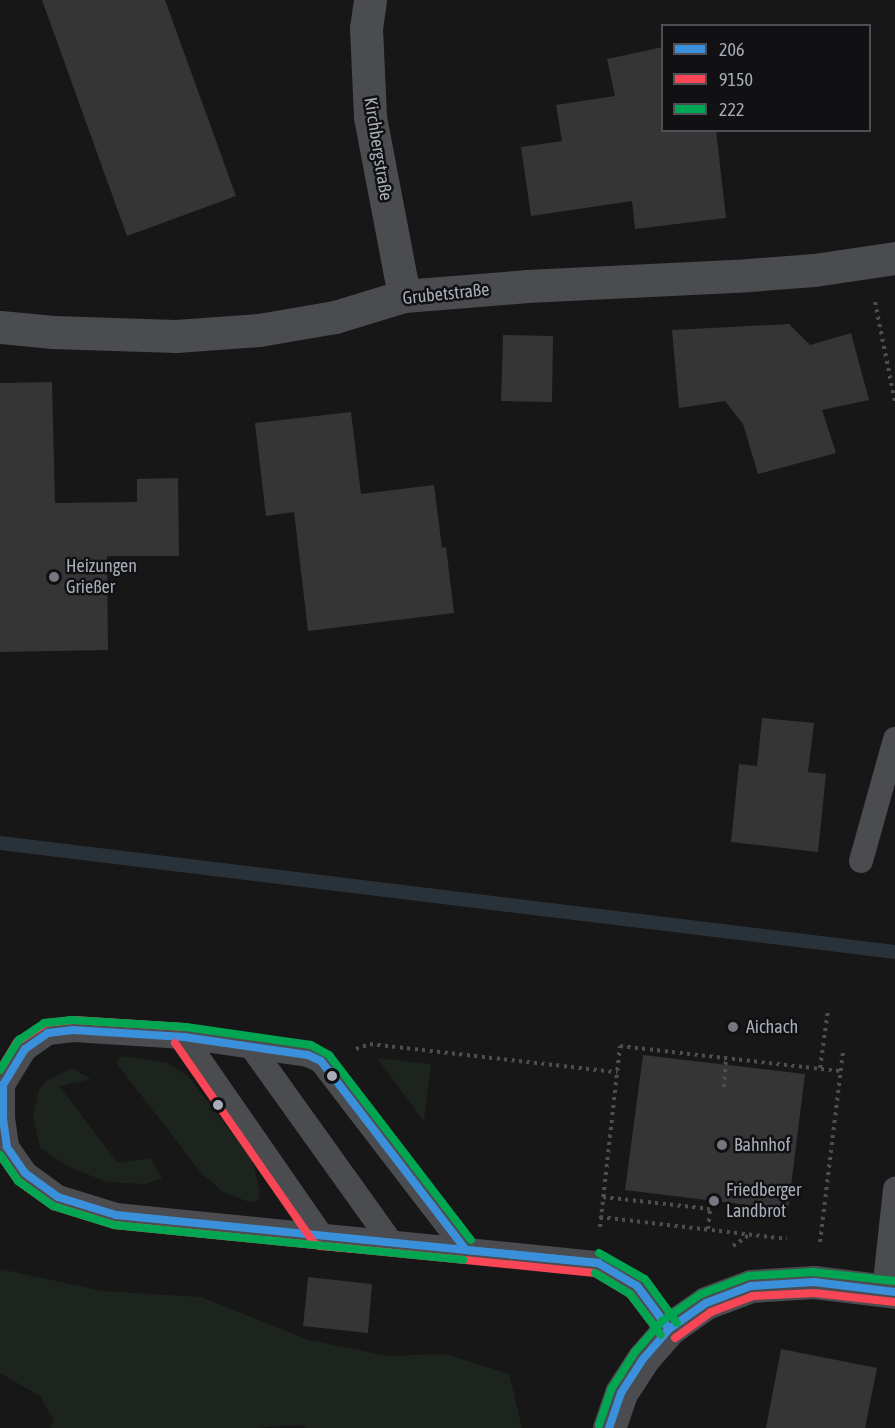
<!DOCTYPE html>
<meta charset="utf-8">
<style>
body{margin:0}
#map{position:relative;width:895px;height:1428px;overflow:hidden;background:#171717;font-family:"Asap Condensed",sans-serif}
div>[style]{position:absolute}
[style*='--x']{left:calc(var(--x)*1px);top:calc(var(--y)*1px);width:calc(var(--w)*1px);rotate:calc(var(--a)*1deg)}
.green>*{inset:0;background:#1d241e}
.stream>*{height:14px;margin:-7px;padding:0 7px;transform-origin:7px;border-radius:7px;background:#2a3239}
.building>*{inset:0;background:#353536}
.path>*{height:4px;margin-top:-2px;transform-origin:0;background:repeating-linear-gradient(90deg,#4d4e52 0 3px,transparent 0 7.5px)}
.service>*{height:24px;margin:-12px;padding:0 12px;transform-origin:12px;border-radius:12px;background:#4b4c50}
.minor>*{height:33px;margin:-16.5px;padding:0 16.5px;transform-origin:16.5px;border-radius:16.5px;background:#4b4c50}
.tertiary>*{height:33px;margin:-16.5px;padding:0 16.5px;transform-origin:16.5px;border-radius:16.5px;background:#4b4c50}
.bus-1>*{height:8px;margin:-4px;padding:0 4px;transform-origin:4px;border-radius:4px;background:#3a90db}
.bus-2>*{height:8px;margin:-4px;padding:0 4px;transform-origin:4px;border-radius:4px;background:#f94656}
.bus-3>*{height:8px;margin:-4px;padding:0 4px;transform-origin:4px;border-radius:4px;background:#00a651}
.dots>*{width:16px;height:16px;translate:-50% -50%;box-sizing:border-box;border:3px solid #111113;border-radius:50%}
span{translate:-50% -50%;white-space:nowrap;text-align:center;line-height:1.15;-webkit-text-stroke:5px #111113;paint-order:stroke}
.street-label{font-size:18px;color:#a8adb8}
.poi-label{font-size:18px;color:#a8adb8}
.left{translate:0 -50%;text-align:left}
.legend{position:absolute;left:661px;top:24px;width:210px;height:108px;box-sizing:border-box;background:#111113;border:2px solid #4d4f55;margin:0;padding:8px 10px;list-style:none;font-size:18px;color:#a8adb8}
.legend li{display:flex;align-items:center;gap:12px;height:30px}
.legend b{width:30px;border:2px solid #4d4f55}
</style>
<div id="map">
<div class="green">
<div style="clip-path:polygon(123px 1056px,168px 1063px,188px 1076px,252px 1159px,260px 1192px,258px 1201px,249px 1202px,223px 1192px,202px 1174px,117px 1064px,118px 1059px)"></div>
<div style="clip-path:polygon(377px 1058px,431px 1064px,424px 1121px)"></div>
<div style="clip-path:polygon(72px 1068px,91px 1079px,59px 1086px,118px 1163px,150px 1158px,162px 1178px,145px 1184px,107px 1182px,69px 1167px,40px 1148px,33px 1116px,39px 1090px,46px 1081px)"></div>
<div style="clip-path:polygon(0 1269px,103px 1291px,201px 1297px,309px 1340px,387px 1356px,445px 1354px,509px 1374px,522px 1428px,307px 1428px,302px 1425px,255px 1428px,50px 1428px,54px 1421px,40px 1396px,0 1373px)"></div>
</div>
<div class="stream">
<div style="--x:0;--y:843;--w:902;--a:6.94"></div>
</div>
<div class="building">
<div style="clip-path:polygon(42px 0,165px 0,236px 196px,127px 236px)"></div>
<div style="clip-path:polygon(663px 47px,663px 130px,716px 130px,726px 218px,635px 229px,632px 201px,531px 216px,521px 147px,562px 141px,556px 105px,615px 96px,607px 59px)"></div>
<div style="clip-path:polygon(789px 324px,810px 345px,851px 333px,869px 400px,822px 410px,836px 453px,758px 474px,743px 424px,725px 401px,679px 408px,672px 330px)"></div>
<div style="clip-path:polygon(503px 335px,553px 336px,552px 402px,501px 401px)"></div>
<div style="clip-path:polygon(52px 382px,55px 503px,137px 502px,137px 479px,178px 478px,179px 556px,107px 556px,108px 650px,0 652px,0 383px)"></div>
<div style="clip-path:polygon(351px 412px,361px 494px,434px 485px,442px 548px,446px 547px,454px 613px,308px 631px,294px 512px,266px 516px,255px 423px)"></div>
<div style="clip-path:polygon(762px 718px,814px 723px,808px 772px,826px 774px,818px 852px,731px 842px,739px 764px,757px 766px)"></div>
<div style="clip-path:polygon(643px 1055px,805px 1074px,788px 1210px,625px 1190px)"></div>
<div style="clip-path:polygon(308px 1277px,372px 1284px,368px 1333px,303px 1326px)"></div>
<div style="clip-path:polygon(781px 1349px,877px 1368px,865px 1428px,766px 1428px)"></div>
</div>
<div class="path">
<div style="--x:875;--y:302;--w:102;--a:78.7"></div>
<div style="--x:356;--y:1049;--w:15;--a:-20"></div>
<div style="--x:370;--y:1044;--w:249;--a:6.5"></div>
<div style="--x:820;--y:1068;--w:59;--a:-82.1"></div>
<div style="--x:724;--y:1087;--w:29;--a:-86"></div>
<div style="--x:603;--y:1197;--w:108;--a:6.4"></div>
<div style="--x:600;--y:1217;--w:188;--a:6.7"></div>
<div style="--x:600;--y:1227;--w:182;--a:-83.7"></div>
<div style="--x:620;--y:1046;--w:222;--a:6.5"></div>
<div style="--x:708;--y:1229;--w:28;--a:-84"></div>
<div style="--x:820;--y:1242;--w:191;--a:-83.1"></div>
<div style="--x:733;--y:1246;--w:19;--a:-35"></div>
</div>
<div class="service">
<div style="--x:861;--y:861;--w:127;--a:-74.4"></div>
<div style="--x:184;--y:1037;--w:242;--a:55.3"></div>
<div style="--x:250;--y:1045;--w:244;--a:54.4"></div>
<div style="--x:466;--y:1250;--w:238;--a:-127.5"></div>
<div style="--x:321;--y:1061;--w:14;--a:-155"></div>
<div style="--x:308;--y:1055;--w:125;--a:-171.7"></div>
<div style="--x:184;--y:1037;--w:111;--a:-176.4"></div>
<div style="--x:73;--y:1030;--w:25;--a:173"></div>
<div style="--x:48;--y:1033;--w:28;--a:145"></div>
<div style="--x:25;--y:1049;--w:42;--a:121.4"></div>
<div style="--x:3;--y:1085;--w:33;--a:90"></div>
<div style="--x:3;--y:1118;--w:29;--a:82"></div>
<div style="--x:7;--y:1147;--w:32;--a:55"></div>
<div style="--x:25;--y:1173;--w:41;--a:36"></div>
<div style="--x:58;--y:1197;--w:61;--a:17.2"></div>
<div style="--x:116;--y:1215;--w:484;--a:5.7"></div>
<div style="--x:598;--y:1263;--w:45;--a:30.5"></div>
<div style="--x:637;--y:1286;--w:54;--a:53.3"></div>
<div style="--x:884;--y:1291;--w:103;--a:-83.8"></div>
</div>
<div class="minor">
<div style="--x:370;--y:0;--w:28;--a:98"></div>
<div style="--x:366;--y:28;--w:89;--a:87.4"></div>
<div style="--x:370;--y:117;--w:182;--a:79.2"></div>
<div style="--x:0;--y:327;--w:53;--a:5.4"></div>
<div style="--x:53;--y:332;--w:123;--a:1.9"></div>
<div style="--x:176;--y:336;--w:83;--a:-4.1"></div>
<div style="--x:259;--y:330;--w:77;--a:-9.7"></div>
<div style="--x:335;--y:317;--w:72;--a:-16.9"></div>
<div style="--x:404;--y:296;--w:123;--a:-4.6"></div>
<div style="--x:527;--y:286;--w:221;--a:-2.8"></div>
<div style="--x:748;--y:275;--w:66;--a:-4.3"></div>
<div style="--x:814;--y:270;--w:82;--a:-8.4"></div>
</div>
<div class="tertiary">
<div style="--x:609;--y:1428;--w:37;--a:-71"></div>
<div style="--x:621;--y:1393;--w:40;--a:-57.1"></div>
<div style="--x:643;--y:1359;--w:40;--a:-49"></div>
<div style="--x:669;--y:1329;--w:45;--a:-35.1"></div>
<div style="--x:706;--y:1303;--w:48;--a:-20.7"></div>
<div style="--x:751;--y:1286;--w:63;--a:-3.6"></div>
<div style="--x:814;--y:1282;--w:82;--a:7"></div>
</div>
<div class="bus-1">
<div style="--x:73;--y:1030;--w:111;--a:3.6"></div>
<div style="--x:184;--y:1037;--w:125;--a:8.3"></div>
<div style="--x:308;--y:1055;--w:14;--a:25"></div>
<div style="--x:321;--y:1061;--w:238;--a:52.5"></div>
<div style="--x:466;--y:1250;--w:352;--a:-174.3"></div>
<div style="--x:116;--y:1215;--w:61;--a:-162.8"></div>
<div style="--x:58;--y:1197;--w:41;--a:-144"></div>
<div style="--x:25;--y:1173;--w:32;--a:-125"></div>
<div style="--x:7;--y:1147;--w:29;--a:-98"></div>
<div style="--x:3;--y:1118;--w:33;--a:-90"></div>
<div style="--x:3;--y:1085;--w:42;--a:-58.6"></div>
<div style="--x:25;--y:1049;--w:28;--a:-35"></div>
<div style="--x:48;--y:1033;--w:25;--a:-7"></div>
<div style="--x:466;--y:1250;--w:133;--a:5.6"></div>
<div style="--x:466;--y:1250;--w:133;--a:5.6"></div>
<div style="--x:598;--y:1263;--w:45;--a:30.5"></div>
<div style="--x:637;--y:1286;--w:16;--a:52"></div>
<div style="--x:647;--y:1299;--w:37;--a:54"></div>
<div style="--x:669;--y:1329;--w:54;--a:-126.7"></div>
<div style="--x:609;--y:1428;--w:37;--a:-71"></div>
<div style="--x:621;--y:1393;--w:40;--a:-57.1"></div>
<div style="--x:643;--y:1359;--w:40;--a:-49"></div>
<div style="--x:669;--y:1329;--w:45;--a:-35.1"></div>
<div style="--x:706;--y:1303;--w:48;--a:-20.7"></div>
<div style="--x:751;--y:1286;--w:63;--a:-3.6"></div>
<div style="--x:814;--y:1282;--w:82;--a:7"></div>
</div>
<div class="bus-2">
<div style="--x:175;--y:1043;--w:244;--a:55.2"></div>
<div style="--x:314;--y:1243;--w:7;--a:27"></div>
<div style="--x:320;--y:1246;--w:38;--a:5"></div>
<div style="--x:0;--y:1070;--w:33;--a:-59"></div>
<div style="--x:17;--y:1042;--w:35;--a:-33"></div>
<div style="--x:46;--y:1023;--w:28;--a:-6"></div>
<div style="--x:74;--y:1020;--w:111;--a:3.6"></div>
<div style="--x:0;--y:1155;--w:32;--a:55"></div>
<div style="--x:18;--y:1181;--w:43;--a:35.5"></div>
<div style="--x:53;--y:1206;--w:64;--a:17.3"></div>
<div style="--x:114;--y:1225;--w:483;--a:5.7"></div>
<div style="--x:595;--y:1273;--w:41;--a:31"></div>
<div style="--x:630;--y:1294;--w:51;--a:52.9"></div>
<div style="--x:675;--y:1338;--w:44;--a:-35.8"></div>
<div style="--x:711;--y:1312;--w:45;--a:-20.9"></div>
<div style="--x:753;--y:1296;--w:61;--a:-2.8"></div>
<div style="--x:814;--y:1293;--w:81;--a:6.4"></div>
</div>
<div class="bus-3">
<div style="--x:0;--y:1070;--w:36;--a:-58"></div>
<div style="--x:19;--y:1040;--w:30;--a:-34"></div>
<div style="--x:44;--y:1023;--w:28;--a:-6"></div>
<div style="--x:72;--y:1020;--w:114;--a:3.5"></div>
<div style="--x:186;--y:1027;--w:126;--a:8.2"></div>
<div style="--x:311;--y:1045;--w:21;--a:29"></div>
<div style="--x:329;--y:1055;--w:233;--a:52.5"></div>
<div style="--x:0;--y:1155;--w:32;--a:55"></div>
<div style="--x:18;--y:1181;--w:43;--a:35.5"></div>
<div style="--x:53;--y:1206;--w:64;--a:17.3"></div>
<div style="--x:114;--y:1225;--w:351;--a:5.7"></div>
<div style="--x:599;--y:1253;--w:51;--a:29.6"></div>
<div style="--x:595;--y:1273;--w:41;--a:31"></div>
<div style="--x:630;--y:1294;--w:51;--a:52.9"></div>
<div style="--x:645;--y:1279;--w:54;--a:54"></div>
<div style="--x:599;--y:1425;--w:39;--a:-71"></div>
<div style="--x:612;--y:1388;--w:43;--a:-57.4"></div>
<div style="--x:635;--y:1352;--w:41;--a:-48.9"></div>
<div style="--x:662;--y:1321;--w:47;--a:-34.7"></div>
<div style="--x:701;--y:1294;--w:51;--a:-20.6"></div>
<div style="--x:749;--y:1276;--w:64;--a:-3.6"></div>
<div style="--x:813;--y:1272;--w:82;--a:6.3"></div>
</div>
<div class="dots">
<div style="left:54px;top:577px;background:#757880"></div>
<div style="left:733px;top:1027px;background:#757880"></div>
<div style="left:332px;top:1076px;background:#a8adb8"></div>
<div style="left:218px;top:1105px;background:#a8adb8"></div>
<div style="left:722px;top:1145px;background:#757880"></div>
<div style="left:714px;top:1201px;background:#757880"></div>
</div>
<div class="street-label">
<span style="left:378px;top:149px;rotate:81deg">Kirchbergstraße</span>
<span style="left:446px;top:294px;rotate:-6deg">Grubetstraße</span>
</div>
<div class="poi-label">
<span class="left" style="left:66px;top:577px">Heizungen<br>Grießer</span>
<span class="left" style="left:746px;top:1027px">Aichach</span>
<span class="left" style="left:734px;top:1145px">Bahnhof</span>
<span class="left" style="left:726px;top:1201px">Friedberger<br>Landbrot</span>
</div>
<ul class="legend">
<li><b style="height:8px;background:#3a90db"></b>206</li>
<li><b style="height:8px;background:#f94656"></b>9150</li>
<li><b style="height:8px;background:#00a651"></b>222</li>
</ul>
</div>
